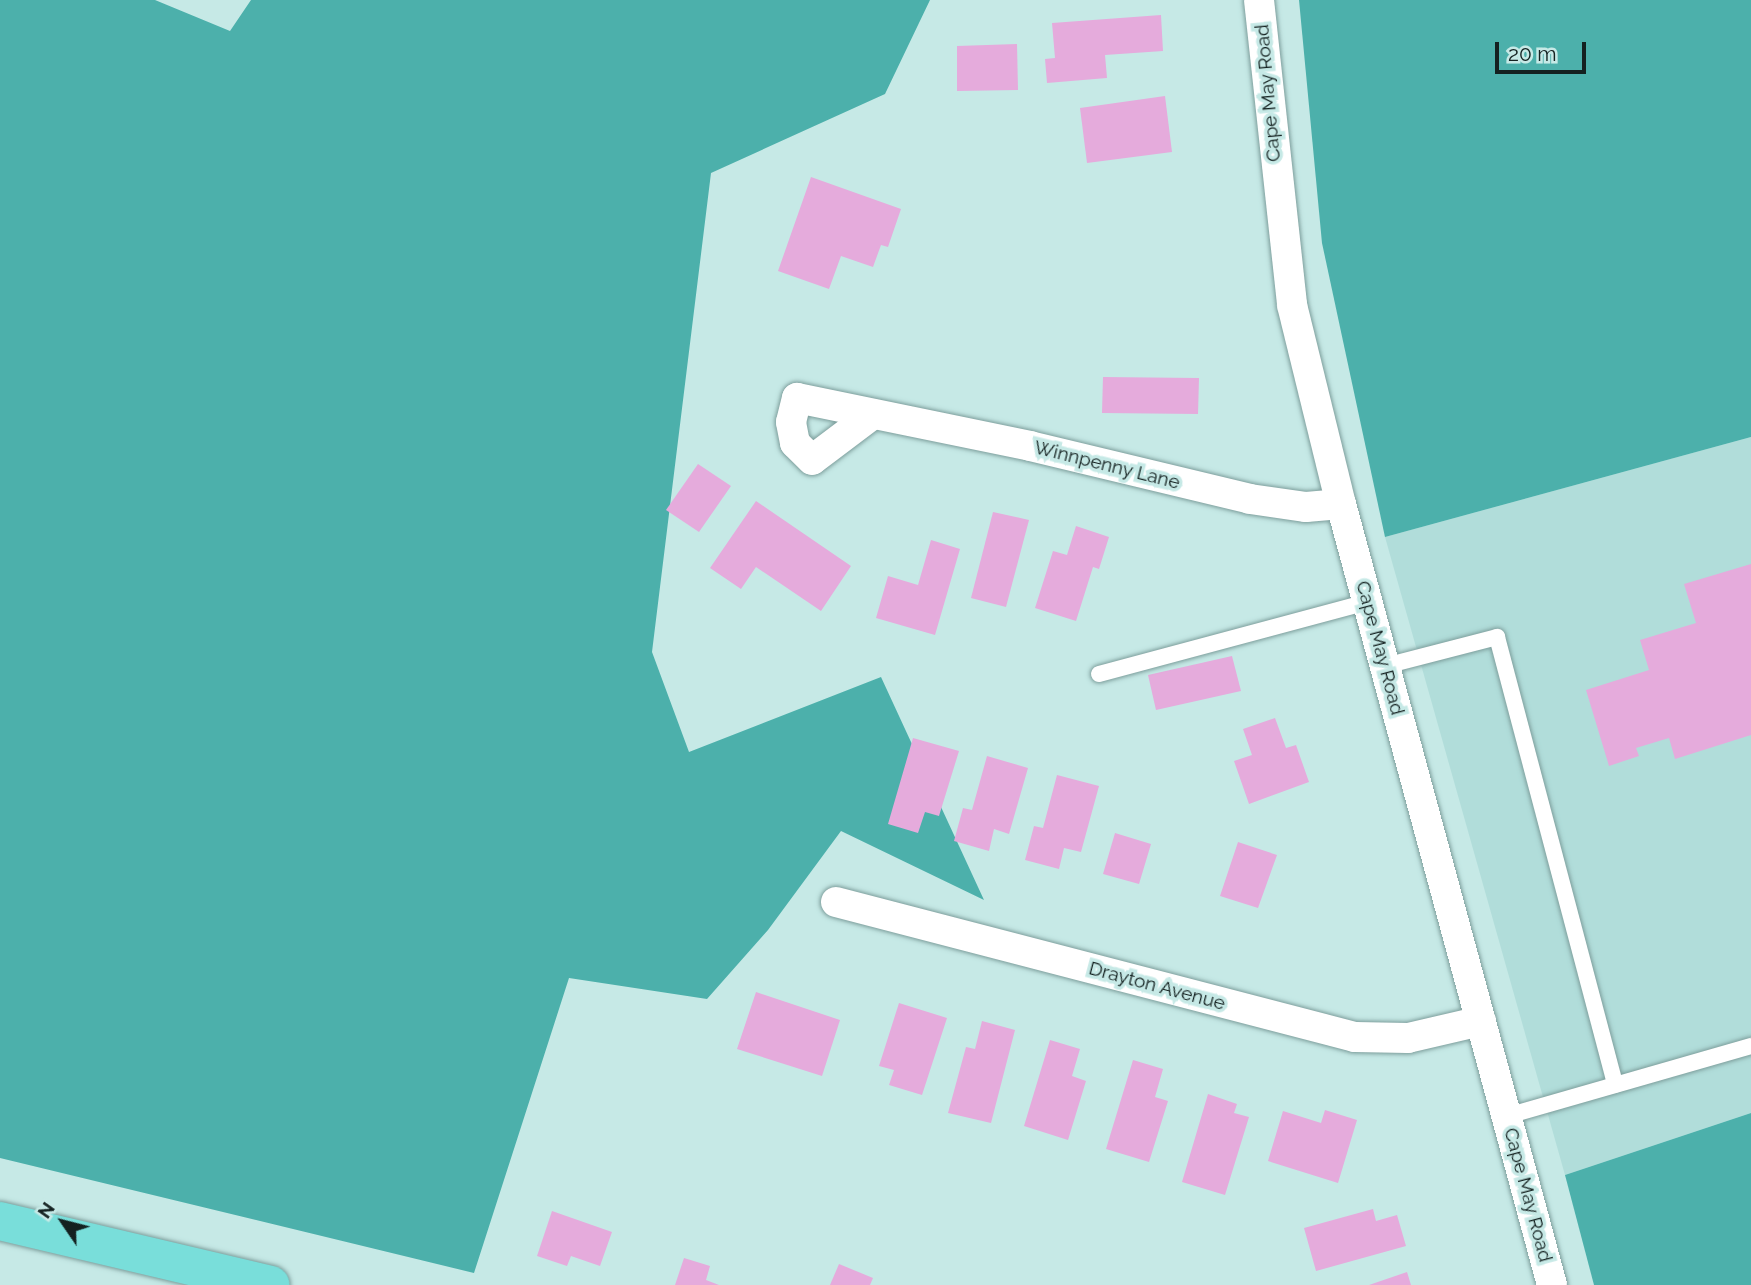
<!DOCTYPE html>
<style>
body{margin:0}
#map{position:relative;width:1751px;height:1285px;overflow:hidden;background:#c6e9e6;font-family:Raleway,sans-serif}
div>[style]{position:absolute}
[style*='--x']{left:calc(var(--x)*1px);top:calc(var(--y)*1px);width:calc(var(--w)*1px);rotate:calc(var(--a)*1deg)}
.built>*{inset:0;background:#b1ddda}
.forest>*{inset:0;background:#4cb0ab}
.building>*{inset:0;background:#e5abdc}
.roads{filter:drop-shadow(0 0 2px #7d9e9c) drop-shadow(0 0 2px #7d9e9c)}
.service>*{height:16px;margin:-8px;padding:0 8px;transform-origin:8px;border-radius:8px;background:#fff}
.minor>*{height:30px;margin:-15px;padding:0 15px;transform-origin:15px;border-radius:15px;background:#fff}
.primary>*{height:38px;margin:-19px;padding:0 19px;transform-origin:19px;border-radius:19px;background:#79deda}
span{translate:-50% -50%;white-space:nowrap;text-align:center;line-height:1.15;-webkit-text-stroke:7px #c6e9e6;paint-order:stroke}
.street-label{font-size:19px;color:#142120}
.north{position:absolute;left:28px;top:1187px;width:70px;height:70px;-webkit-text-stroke:5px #c6e9e6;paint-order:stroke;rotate:305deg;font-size:19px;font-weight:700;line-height:28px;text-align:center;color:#142120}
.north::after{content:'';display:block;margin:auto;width:24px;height:32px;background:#142120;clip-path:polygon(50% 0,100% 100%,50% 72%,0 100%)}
.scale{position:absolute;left:1495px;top:42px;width:91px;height:32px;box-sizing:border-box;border:4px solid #142120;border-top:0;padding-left:9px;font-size:21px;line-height:24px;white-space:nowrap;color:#142120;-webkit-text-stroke:5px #c6e9e6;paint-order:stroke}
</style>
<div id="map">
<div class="built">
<div style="clip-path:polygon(1751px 437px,1751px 1113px,1565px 1175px,1385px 537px)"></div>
</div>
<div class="forest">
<div style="clip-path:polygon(0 0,155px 0,230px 31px,251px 0,930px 0,885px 94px,711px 173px,652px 652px,689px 752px,881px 677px,984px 900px,841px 831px,768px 930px,707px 999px,569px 978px,474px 1273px,0 1158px)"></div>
<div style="clip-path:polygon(1299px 0,1751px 0,1751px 437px,1385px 537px,1322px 243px)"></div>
<div style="clip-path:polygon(1751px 1113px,1751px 1285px,1594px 1285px,1565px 1175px)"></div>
</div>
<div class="building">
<div style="clip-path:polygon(1161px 15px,1163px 51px,1105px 55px,1107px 78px,1047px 83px,1045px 59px,1055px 58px,1052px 23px)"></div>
<div style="clip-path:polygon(1017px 44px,1018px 90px,957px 91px,957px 46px)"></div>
<div style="clip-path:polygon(1165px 96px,1172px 152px,1087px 163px,1080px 108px)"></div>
<div style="clip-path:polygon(811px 177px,901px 209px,888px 247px,881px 245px,873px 267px,841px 256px,829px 289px,778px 271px)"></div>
<div style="clip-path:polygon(1103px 377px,1199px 378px,1198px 414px,1102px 413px)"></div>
<div style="clip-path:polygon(698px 464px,731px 486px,699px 532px,666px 510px)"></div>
<div style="clip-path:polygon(756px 501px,851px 566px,821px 611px,756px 567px,741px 589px,710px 568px)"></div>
<div style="clip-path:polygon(993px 512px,1029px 520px,1006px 607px,971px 598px)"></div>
<div style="clip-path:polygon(1076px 526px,1109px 537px,1099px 569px,1093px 567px,1076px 621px,1035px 608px,1053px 551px,1067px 555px)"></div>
<div style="clip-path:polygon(931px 540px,960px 549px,935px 635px,876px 618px,888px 576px,918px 585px)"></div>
<div style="clip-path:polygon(1751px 564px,1751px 735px,1675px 759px,1669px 738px,1636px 748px,1639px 756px,1609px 766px,1586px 690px,1649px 670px,1640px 640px,1696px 623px,1684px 584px)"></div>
<div style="clip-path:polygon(1232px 656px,1241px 691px,1156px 710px,1148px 675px)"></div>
<div style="clip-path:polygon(1275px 718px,1286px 748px,1296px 745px,1309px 782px,1249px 804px,1234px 761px,1252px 755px,1243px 729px)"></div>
<div style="clip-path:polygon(913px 738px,959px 751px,939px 816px,925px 812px,918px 833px,888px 824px)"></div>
<div style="clip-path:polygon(987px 756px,1028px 768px,1009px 834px,994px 829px,989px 851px,954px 841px,963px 808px,972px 810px)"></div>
<div style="clip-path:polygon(1057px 775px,1099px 786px,1081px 852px,1064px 848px,1059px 869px,1025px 860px,1034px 826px,1043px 828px)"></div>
<div style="clip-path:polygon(1115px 833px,1151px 844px,1139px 884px,1103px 874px)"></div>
<div style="clip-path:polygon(1238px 842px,1277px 855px,1258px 908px,1220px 896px)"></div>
<div style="clip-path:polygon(756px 992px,840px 1020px,822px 1076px,737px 1049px)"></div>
<div style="clip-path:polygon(899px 1003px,947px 1018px,922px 1095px,889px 1085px,894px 1070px,879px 1066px)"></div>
<div style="clip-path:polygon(982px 1021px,1015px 1030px,991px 1123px,948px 1113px,966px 1047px,975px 1049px)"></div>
<div style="clip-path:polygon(1050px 1040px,1080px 1049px,1072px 1076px,1086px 1081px,1068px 1140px,1024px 1126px)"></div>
<div style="clip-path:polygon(1133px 1060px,1163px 1069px,1155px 1097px,1168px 1101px,1149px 1162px,1106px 1149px)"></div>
<div style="clip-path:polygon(1208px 1094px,1237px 1104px,1234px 1113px,1249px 1117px,1225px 1195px,1182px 1182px)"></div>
<div style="clip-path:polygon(1325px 1110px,1357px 1120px,1338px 1183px,1268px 1161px,1283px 1111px,1321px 1123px)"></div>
<div style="clip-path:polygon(1373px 1209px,1376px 1221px,1397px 1215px,1406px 1246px,1316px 1271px,1304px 1228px)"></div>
<div style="clip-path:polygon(552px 1211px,612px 1232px,600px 1266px,571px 1256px,567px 1266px,537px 1256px)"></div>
<div style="clip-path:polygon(684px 1258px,710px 1266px,706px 1280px,719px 1285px,675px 1285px)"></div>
<div style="clip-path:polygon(839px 1264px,873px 1278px,870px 1285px,830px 1285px)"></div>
<div style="clip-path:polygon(1407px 1272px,1411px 1285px,1369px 1285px)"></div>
</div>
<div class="roads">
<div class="service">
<div style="--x:1385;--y:666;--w:116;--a:-14.5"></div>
<div style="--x:1497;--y:637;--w:463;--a:75.2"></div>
<div style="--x:1099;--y:674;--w:278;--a:-15"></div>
<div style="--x:1507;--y:1116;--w:254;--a:-16"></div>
</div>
<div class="minor">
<div style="--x:1259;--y:0;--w:307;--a:83.8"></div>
<div style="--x:1292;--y:305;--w:205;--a:76.2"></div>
<div style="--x:1341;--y:504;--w:809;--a:74.88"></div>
<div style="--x:873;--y:414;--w:76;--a:143"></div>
<div style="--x:812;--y:460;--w:24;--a:-135"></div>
<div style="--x:795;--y:443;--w:21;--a:-101"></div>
<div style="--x:791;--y:422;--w:25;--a:-76"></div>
<div style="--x:797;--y:398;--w:238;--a:11.6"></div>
<div style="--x:1030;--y:446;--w:226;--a:13.5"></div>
<div style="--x:1250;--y:499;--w:57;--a:8.1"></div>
<div style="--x:1306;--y:507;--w:35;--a:-5"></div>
<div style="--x:836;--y:902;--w:536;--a:14.58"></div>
<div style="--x:1355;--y:1037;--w:53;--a:1.1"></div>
<div style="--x:1408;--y:1038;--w:75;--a:-13.1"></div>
</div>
<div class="primary">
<div style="--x:0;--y:1221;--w:278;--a:13.3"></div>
</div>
</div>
<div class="street-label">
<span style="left:1268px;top:93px;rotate:-95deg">Cape May Road</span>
<span style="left:1107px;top:465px;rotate:14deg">Winnpenny Lane</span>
<span style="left:1380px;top:648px;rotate:75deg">Cape May Road</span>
<span style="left:1157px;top:986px;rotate:15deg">Drayton Avenue</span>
<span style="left:1528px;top:1195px;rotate:75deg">Cape May Road</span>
</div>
<div class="north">N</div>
<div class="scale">20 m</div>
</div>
